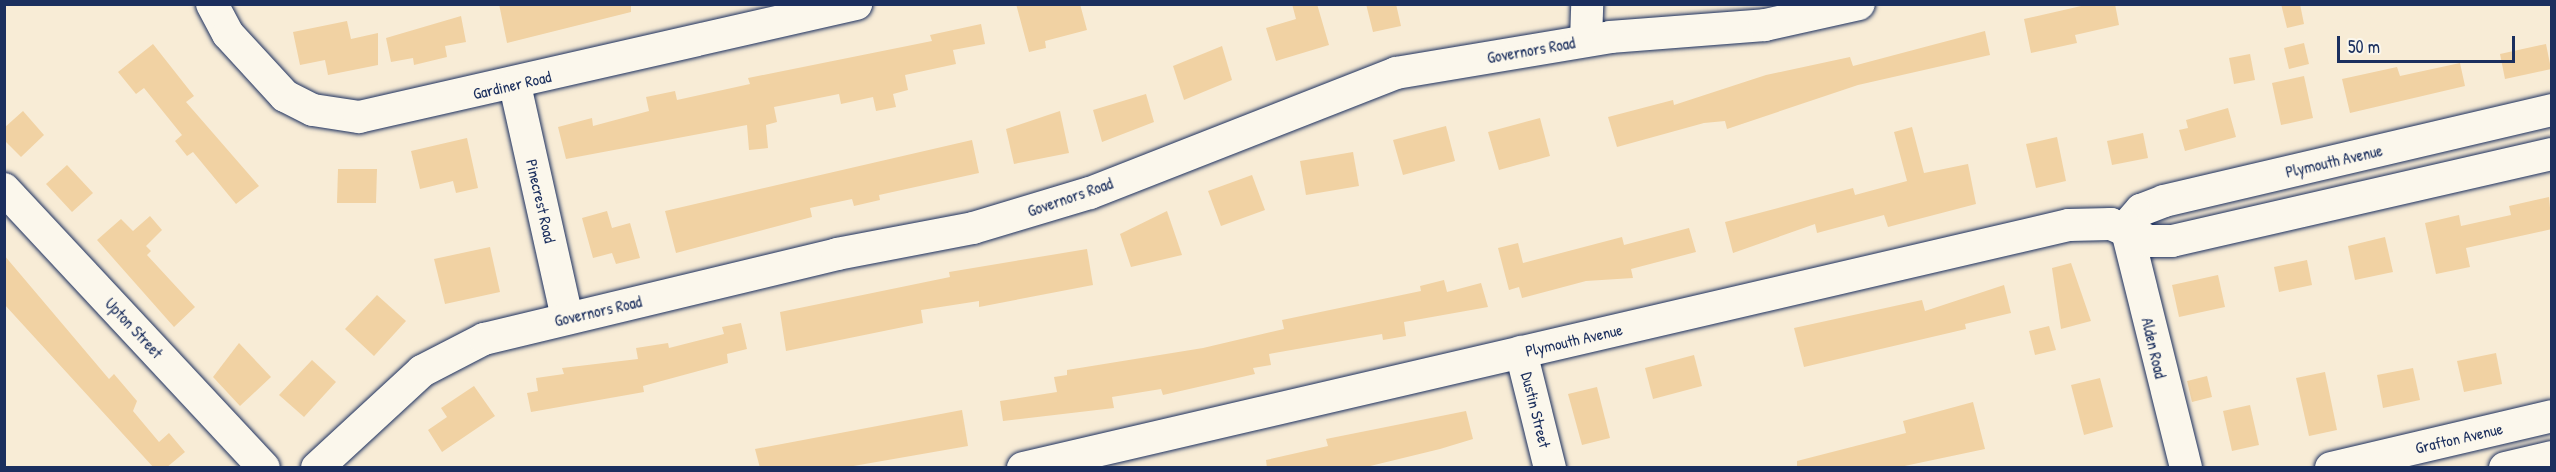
<!DOCTYPE html>
<style>
body{margin:0}
#map{position:relative;width:2556px;height:472px;overflow:hidden;background:#f8ecd6;font-family:"Patrick Hand",sans-serif}
div>[style]{position:absolute}
[style*='--x']{left:calc(var(--x)*1px);top:calc(var(--y)*1px);width:calc(var(--w)*1px);rotate:calc(var(--a)*1deg)}
.building>*{inset:0;background:#f1d2a3}
.roads{filter:drop-shadow(0 0 2px #1b2f5e) drop-shadow(0 0 2px #1b2f5e)}
.minor>*{height:32px;margin:-16px;padding:0 16px;transform-origin:16px;border-radius:16px;background:#fbf7ec}
span{translate:-50% -50%;white-space:nowrap;text-align:center;line-height:1.15;-webkit-text-stroke:6px #fbf7ec;paint-order:stroke}
.street-label{font-size:16px;color:#1b2f5e}
.frame{position:absolute;inset:0;border:6px solid #1b2f5e;pointer-events:none}
.scale{position:absolute;left:2337px;top:36px;width:178px;height:27px;box-sizing:border-box;border:3px solid #1b2f5e;border-top:0;padding-left:8px;font-size:18px;line-height:21px;white-space:nowrap;color:#1b2f5e;-webkit-text-stroke:4px #fbf7ec;paint-order:stroke}
</style>
<div id="map">
<div class="building">
<div style="clip-path:polygon(499px 4px,631px 4px,631px 12px,507px 43px)"></div>
<div style="clip-path:polygon(1016px 4px,1080px 4px,1087px 30px,1045px 41px,1046px 48px,1029px 52px)"></div>
<div style="clip-path:polygon(1292px 4px,1317px 4px,1329px 45px,1276px 61px,1266px 28px,1296px 19px)"></div>
<div style="clip-path:polygon(1366px 4px,1396px 4px,1401px 26px,1373px 32px)"></div>
<div style="clip-path:polygon(2090px 4px,2115px 4px,2119px 25px,2075px 35px,2077px 43px,2031px 53px,2024px 19px)"></div>
<div style="clip-path:polygon(2281px 4px,2300px 4px,2304px 24px,2287px 28px)"></div>
<div style="clip-path:polygon(461px 16px,466px 42px,445px 46px,447px 57px,414px 65px,413px 58px,391px 62px,386px 38px)"></div>
<div style="clip-path:polygon(347px 21px,351px 39px,378px 33px,378px 65px,328px 75px,325px 60px,300px 65px,293px 32px)"></div>
<div style="clip-path:polygon(981px 24px,985px 44px,953px 50px,956px 64px,905px 75px,908px 90px,893px 94px,896px 107px,876px 111px,873px 97px,841px 104px,839px 94px,774px 107px,777px 122px,766px 125px,768px 148px,749px 150px,747px 125px,566px 159px,558px 127px,592px 118px,593px 126px,649px 111px,646px 97px,675px 91px,677px 100px,750px 84px,748px 78px,932px 41px,930px 35px)"></div>
<div style="clip-path:polygon(1985px 31px,1990px 55px,1858px 85px,1727px 129px,1725px 121px,1704px 123px,1617px 147px,1608px 117px,1673px 100px,1674px 105px,1766px 75px,1850px 57px,1853px 66px)"></div>
<div style="clip-path:polygon(2304px 43px,2309px 64px,2289px 69px,2284px 48px)"></div>
<div style="clip-path:polygon(153px 44px,194px 96px,186px 102px,259px 186px,236px 204px,193px 152px,187px 156px,175px 141px,182px 135px,144px 88px,136px 94px,118px 72px)"></div>
<div style="clip-path:polygon(2546px 44px,2551px 69px,2505px 79px,2500px 54px)"></div>
<div style="clip-path:polygon(1222px 46px,1232px 80px,1184px 100px,1173px 66px)"></div>
<div style="clip-path:polygon(2250px 54px,2255px 80px,2234px 84px,2229px 58px)"></div>
<div style="clip-path:polygon(2460px 63px,2465px 86px,2350px 113px,2342px 79px,2397px 67px,2400px 76px)"></div>
<div style="clip-path:polygon(2304px 76px,2313px 118px,2281px 125px,2272px 83px)"></div>
<div style="clip-path:polygon(1146px 94px,1154px 122px,1102px 142px,1093px 110px)"></div>
<div style="clip-path:polygon(2228px 108px,2236px 137px,2185px 151px,2179px 130px,2188px 128px,2186px 120px)"></div>
<div style="clip-path:polygon(23px 111px,44px 135px,21px 157px,4px 140px,4px 128px)"></div>
<div style="clip-path:polygon(1060px 111px,1069px 153px,1014px 164px,1006px 129px)"></div>
<div style="clip-path:polygon(1540px 118px,1550px 156px,1499px 170px,1488px 132px)"></div>
<div style="clip-path:polygon(1446px 126px,1455px 161px,1403px 175px,1393px 140px)"></div>
<div style="clip-path:polygon(1912px 127px,1924px 173px,1968px 164px,1976px 204px,1888px 227px,1884px 215px,1817px 233px,1815px 224px,1733px 253px,1725px 222px,1853px 188px,1855px 195px,1907px 181px,1894px 132px)"></div>
<div style="clip-path:polygon(2143px 133px,2148px 158px,2112px 165px,2107px 141px)"></div>
<div style="clip-path:polygon(2057px 137px,2066px 181px,2036px 188px,2026px 144px)"></div>
<div style="clip-path:polygon(467px 138px,478px 188px,456px 193px,453px 181px,420px 189px,411px 151px)"></div>
<div style="clip-path:polygon(972px 140px,979px 173px,879px 195px,880px 200px,854px 206px,852px 199px,810px 208px,812px 217px,676px 253px,665px 211px)"></div>
<div style="clip-path:polygon(1353px 152px,1359px 186px,1306px 195px,1300px 161px)"></div>
<div style="clip-path:polygon(67px 165px,93px 193px,72px 212px,46px 184px)"></div>
<div style="clip-path:polygon(338px 169px,377px 169px,376px 203px,337px 203px)"></div>
<div style="clip-path:polygon(1252px 175px,1265px 210px,1221px 226px,1208px 191px)"></div>
<div style="clip-path:polygon(2549px 197px,2552px 229px,2466px 248px,2470px 267px,2436px 274px,2425px 223px,2459px 215px,2461px 226px,2511px 215px,2509px 206px)"></div>
<div style="clip-path:polygon(607px 211px,612px 228px,630px 223px,640px 258px,616px 264px,612px 253px,593px 258px,582px 218px)"></div>
<div style="clip-path:polygon(1167px 211px,1182px 255px,1131px 267px,1120px 234px)"></div>
<div style="clip-path:polygon(150px 216px,162px 230px,146px 246px,151px 251px,147px 255px,195px 307px,174px 327px,97px 240px,121px 219px,133px 231px)"></div>
<div style="clip-path:polygon(1689px 228px,1696px 252px,1631px 269px,1633px 278px,1586px 281px,1522px 298px,1519px 287px,1509px 290px,1498px 248px,1518px 243px,1523px 263px,1622px 237px,1624px 245px)"></div>
<div style="clip-path:polygon(2385px 237px,2393px 272px,2355px 280px,2348px 246px)"></div>
<div style="clip-path:polygon(490px 247px,500px 292px,445px 304px,434px 259px)"></div>
<div style="clip-path:polygon(1087px 249px,1093px 285px,979px 307px,979px 301px,921px 310px,923px 323px,786px 351px,780px 312px,950px 277px,949px 272px)"></div>
<div style="clip-path:polygon(4px 255px,109px 379px,114px 374px,137px 401px,133px 411px,159px 442px,169px 433px,185px 452px,166px 468px,154px 468px,4px 304px)"></div>
<div style="clip-path:polygon(2307px 260px,2312px 285px,2279px 292px,2274px 267px)"></div>
<div style="clip-path:polygon(2071px 263px,2091px 321px,2061px 329px,2052px 268px)"></div>
<div style="clip-path:polygon(2218px 275px,2225px 307px,2179px 317px,2172px 285px)"></div>
<div style="clip-path:polygon(1444px 280px,1447px 292px,1481px 283px,1488px 307px,1404px 322px,1406px 336px,1383px 340px,1382px 334px,1269px 354px,1271px 365px,1253px 368px,1255px 374px,1163px 395px,1161px 389px,1112px 397px,1114px 408px,1003px 421px,1000px 401px,1057px 392px,1054px 377px,1067px 375px,1067px 370px,1203px 348px,1284px 329px,1282px 320px,1421px 291px,1420px 286px)"></div>
<div style="clip-path:polygon(2004px 285px,2011px 313px,1965px 324px,1966px 329px,1804px 367px,1794px 328px,1922px 300px,1925px 311px)"></div>
<div style="clip-path:polygon(377px 295px,406px 321px,374px 356px,345px 329px)"></div>
<div style="clip-path:polygon(741px 323px,747px 349px,727px 354px,728px 363px,643px 386px,644px 392px,531px 412px,527px 393px,538px 391px,536px 378px,564px 374px,562px 368px,638px 359px,636px 348px,668px 343px,669px 348px,724px 334px,722px 327px)"></div>
<div style="clip-path:polygon(2049px 326px,2056px 350px,2035px 355px,2029px 331px)"></div>
<div style="clip-path:polygon(239px 343px,271px 377px,240px 406px,213px 377px)"></div>
<div style="clip-path:polygon(2496px 353px,2502px 384px,2464px 392px,2457px 361px)"></div>
<div style="clip-path:polygon(1694px 355px,1702px 386px,1653px 399px,1645px 368px)"></div>
<div style="clip-path:polygon(312px 360px,336px 382px,304px 417px,279px 395px)"></div>
<div style="clip-path:polygon(2413px 368px,2420px 400px,2383px 408px,2377px 375px)"></div>
<div style="clip-path:polygon(2325px 372px,2337px 430px,2309px 436px,2296px 378px)"></div>
<div style="clip-path:polygon(2207px 376px,2212px 397px,2192px 402px,2187px 381px)"></div>
<div style="clip-path:polygon(2100px 378px,2113px 427px,2084px 435px,2071px 385px)"></div>
<div style="clip-path:polygon(474px 386px,495px 416px,442px 452px,428px 430px,447px 417px,441px 408px)"></div>
<div style="clip-path:polygon(1597px 387px,1610px 438px,1582px 445px,1568px 394px)"></div>
<div style="clip-path:polygon(1973px 402px,1985px 449px,1895px 468px,1797px 468px,1797px 461px,1906px 433px,1903px 421px)"></div>
<div style="clip-path:polygon(2250px 405px,2259px 445px,2232px 451px,2223px 411px)"></div>
<div style="clip-path:polygon(962px 410px,968px 446px,842px 468px,760px 468px,755px 449px)"></div>
<div style="clip-path:polygon(1466px 411px,1473px 439px,1440px 449px,1362px 468px,1267px 468px,1266px 460px,1328px 446px,1326px 439px)"></div>
</div>
<div class="roads">
<div class="minor">
<div style="--x:212;--y:4;--w:34;--a:62"></div>
<div style="--x:228;--y:34;--w:84;--a:47.4"></div>
<div style="--x:285;--y:96;--w:31;--a:27"></div>
<div style="--x:313;--y:110;--w:47;--a:8.7"></div>
<div style="--x:359;--y:117;--w:510;--a:-12.81"></div>
<div style="--x:1586;--y:40;--w:36;--a:-88"></div>
<div style="--x:515;--y:85;--w:239;--a:77.4"></div>
<div style="--x:4;--y:189;--w:381;--a:47"></div>
<div style="--x:2126;--y:227;--w:23;--a:-49"></div>
<div style="--x:2141;--y:210;--w:25;--a:-21"></div>
<div style="--x:2164;--y:201;--w:399;--a:-13.2"></div>
<div style="--x:2126;--y:227;--w:248;--a:76"></div>
<div style="--x:1521;--y:352;--w:120;--a:76"></div>
<div style="--x:317;--y:468;--w:143;--a:-42.7"></div>
<div style="--x:422;--y:371;--w:70;--a:-27.3"></div>
<div style="--x:484;--y:339;--w:363;--a:-13.5"></div>
<div style="--x:837;--y:254;--w:138;--a:-10.8"></div>
<div style="--x:973;--y:228;--w:122;--a:-16.7"></div>
<div style="--x:1090;--y:193;--w:329;--a:-21.4"></div>
<div style="--x:1396;--y:73;--w:217;--a:-9.5"></div>
<div style="--x:1610;--y:37;--w:155;--a:-4.4"></div>
<div style="--x:1765;--y:25;--w:96;--a:-12.6"></div>
<div style="--x:1023;--y:468;--w:1074;--a:-13.08"></div>
<div style="--x:2069;--y:225;--w:42;--a:-1.4"></div>
<div style="--x:2111;--y:224;--w:42;--a:24.1"></div>
<div style="--x:2149;--y:241;--w:23;--a:0"></div>
<div style="--x:2172;--y:241;--w:390;--a:-12.9"></div>
<div style="--x:2331;--y:468;--w:227;--a:-13.2"></div>
<div style="--x:2505;--y:468;--w:48;--a:-13.2"></div>
</div>
</div>
<div class="street-label">
<span style="left:1531px;top:50px;rotate:-10deg">Governors Road</span>
<span style="left:512px;top:85px;rotate:-13deg">Gardiner Road</span>
<span style="left:2334px;top:161px;rotate:-13deg">Plymouth Avenue</span>
<span style="left:1070px;top:197px;rotate:-19deg">Governors Road</span>
<span style="left:541px;top:201px;rotate:77deg">Pinecrest Road</span>
<span style="left:598px;top:311px;rotate:-13deg">Governors Road</span>
<span style="left:134px;top:328px;rotate:47deg">Upton Street</span>
<span style="left:1574px;top:340px;rotate:-13deg">Plymouth Avenue</span>
<span style="left:2154px;top:348px;rotate:77deg">Alden Road</span>
<span style="left:1536px;top:410px;rotate:76deg">Dustin Street</span>
<span style="left:2459px;top:438px;rotate:-13deg">Grafton Avenue</span>
</div>
<div class="frame"></div>
<div class="scale">50 m</div>
</div>
